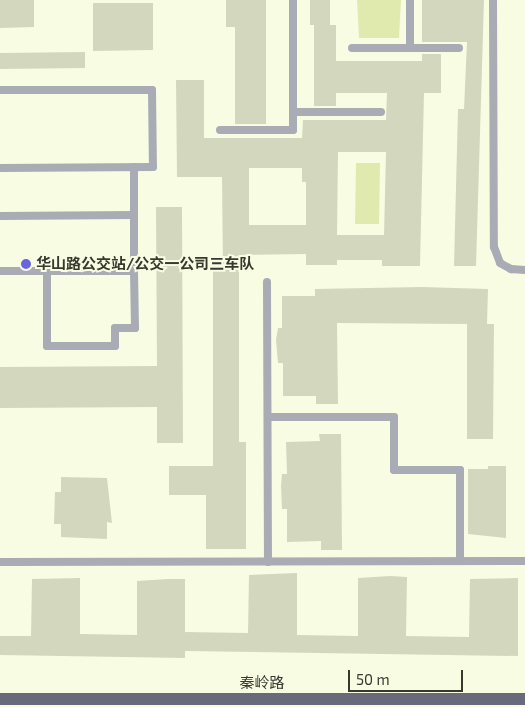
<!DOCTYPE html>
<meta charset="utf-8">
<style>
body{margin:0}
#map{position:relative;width:525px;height:707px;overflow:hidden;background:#f8fce3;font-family:"Exo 2","Noto Sans SC",sans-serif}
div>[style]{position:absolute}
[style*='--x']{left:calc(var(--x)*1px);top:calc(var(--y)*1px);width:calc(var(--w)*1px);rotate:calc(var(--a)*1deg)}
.green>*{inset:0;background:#e0eaaf}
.building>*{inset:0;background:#d2d7be}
.lane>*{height:8px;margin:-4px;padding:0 4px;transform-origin:4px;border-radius:4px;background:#a9abb5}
.primary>*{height:12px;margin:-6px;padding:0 6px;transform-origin:6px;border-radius:6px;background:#686a7c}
.dots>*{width:14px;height:14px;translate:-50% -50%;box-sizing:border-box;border:2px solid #f8fce3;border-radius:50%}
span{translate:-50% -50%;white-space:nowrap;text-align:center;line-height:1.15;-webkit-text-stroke:4px #f8fce3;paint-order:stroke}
.poi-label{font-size:15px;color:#37392f;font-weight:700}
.left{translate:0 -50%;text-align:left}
.street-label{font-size:15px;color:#37392f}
.scale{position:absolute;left:348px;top:670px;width:115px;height:22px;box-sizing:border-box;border:2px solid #37392f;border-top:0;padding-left:6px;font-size:15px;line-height:18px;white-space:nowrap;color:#37392f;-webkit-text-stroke:4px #f8fce3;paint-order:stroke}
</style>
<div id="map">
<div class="green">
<div style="clip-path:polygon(357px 0,401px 0,399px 38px,359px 38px)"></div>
<div style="clip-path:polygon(356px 163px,380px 163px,379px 224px,355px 224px)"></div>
</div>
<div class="building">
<div style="clip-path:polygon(0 0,34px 0,34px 27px,0 28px)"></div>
<div style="clip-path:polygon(226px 0,266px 0,266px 124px,235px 124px,235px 27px,226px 27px)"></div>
<div style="clip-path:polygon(evenodd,310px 0,330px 0,330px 25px,336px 25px,336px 61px,422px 61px,422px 54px,441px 54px,441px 93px,424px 93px,420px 266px,382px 266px,382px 260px,337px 260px,337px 265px,306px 265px,306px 254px,239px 255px,239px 442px,246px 442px,246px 549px,206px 549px,206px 495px,169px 495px,169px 466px,213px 466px,213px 270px,223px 270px,222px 177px,177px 177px,176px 80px,204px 80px,204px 138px,302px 138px,303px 120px,386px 120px,387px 93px,336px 93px,336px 106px,314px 106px,314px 25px,310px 25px,310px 0,338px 152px,386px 152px,384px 235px,337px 235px,338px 152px,310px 0,249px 168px,302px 168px,302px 182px,306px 182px,306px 225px,249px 225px,249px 168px)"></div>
<div style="clip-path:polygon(422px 0,484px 0,476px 266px,454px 266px,458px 109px,464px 109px,467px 42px,422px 42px)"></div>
<div style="clip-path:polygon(93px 3px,153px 3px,153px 50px,93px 51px)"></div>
<div style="clip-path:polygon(85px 52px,85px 68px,0 69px,0 53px)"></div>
<div style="clip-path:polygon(156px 207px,182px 207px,183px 443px,157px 443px,157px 407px,0 408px,0 367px,157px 366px)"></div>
<div style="clip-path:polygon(422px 287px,488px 289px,487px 324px,494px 324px,493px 439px,467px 439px,467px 324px,337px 323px,338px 404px,316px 404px,316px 396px,283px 396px,283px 363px,278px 363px,276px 340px,278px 328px,282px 328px,282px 296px,315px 296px,315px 289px)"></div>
<div style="clip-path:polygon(319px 434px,341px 434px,342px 550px,321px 550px,321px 541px,287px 542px,287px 509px,282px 509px,281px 486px,282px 474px,287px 474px,286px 442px,320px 441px)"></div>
<div style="clip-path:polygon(488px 466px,506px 466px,506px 538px,468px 534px,468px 469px,488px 469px)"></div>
<div style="clip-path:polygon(61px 477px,107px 478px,112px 523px,107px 522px,107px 539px,61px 537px,61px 524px,54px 524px,55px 492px,61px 492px)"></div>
<div style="clip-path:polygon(297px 573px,297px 635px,358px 636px,358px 578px,390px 576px,407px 577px,406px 636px,469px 637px,470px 579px,518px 578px,518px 656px,185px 651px,185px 658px,0 655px,0 636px,31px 636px,32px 579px,80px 578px,80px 634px,137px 635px,137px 581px,168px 579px,185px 579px,185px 632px,248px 633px,249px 575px)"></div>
</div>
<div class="lane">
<div style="--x:410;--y:0;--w:48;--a:90"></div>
<div style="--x:493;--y:0;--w:247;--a:89.8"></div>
<div style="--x:494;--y:247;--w:17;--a:69"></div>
<div style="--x:500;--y:263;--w:13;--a:29"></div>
<div style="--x:511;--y:269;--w:14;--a:4"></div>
<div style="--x:352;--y:48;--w:107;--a:0"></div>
<div style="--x:0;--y:90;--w:152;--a:0"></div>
<div style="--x:152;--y:90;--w:77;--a:89.3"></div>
<div style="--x:153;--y:167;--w:153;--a:179.6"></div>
<div style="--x:293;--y:112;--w:88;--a:0"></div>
<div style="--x:220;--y:130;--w:73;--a:0"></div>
<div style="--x:293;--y:130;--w:130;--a:-90"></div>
<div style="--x:0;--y:216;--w:134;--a:-0.4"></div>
<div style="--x:0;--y:271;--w:134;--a:0"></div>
<div style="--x:134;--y:271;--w:104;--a:-90"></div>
<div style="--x:47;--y:271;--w:75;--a:90"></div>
<div style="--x:47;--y:346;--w:68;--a:0"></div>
<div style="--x:115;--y:346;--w:18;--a:-90"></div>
<div style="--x:115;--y:328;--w:20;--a:0"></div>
<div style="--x:135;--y:328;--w:57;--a:-91"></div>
<div style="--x:267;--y:282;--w:280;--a:89.8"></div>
<div style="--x:268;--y:417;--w:126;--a:0"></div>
<div style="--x:394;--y:417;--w:53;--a:90"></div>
<div style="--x:394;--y:470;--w:66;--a:0"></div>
<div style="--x:460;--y:470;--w:91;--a:90"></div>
<div style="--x:0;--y:562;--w:525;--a:-0.11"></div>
</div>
<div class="primary">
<div style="--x:0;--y:699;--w:525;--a:0"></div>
</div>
<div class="dots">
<div style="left:26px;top:264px;background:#6965de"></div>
</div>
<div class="poi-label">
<span class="left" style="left:36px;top:264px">华山路公交站/公交一公司三车队</span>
</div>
<div class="street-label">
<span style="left:262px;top:683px">秦岭路</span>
</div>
<div class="scale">50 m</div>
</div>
